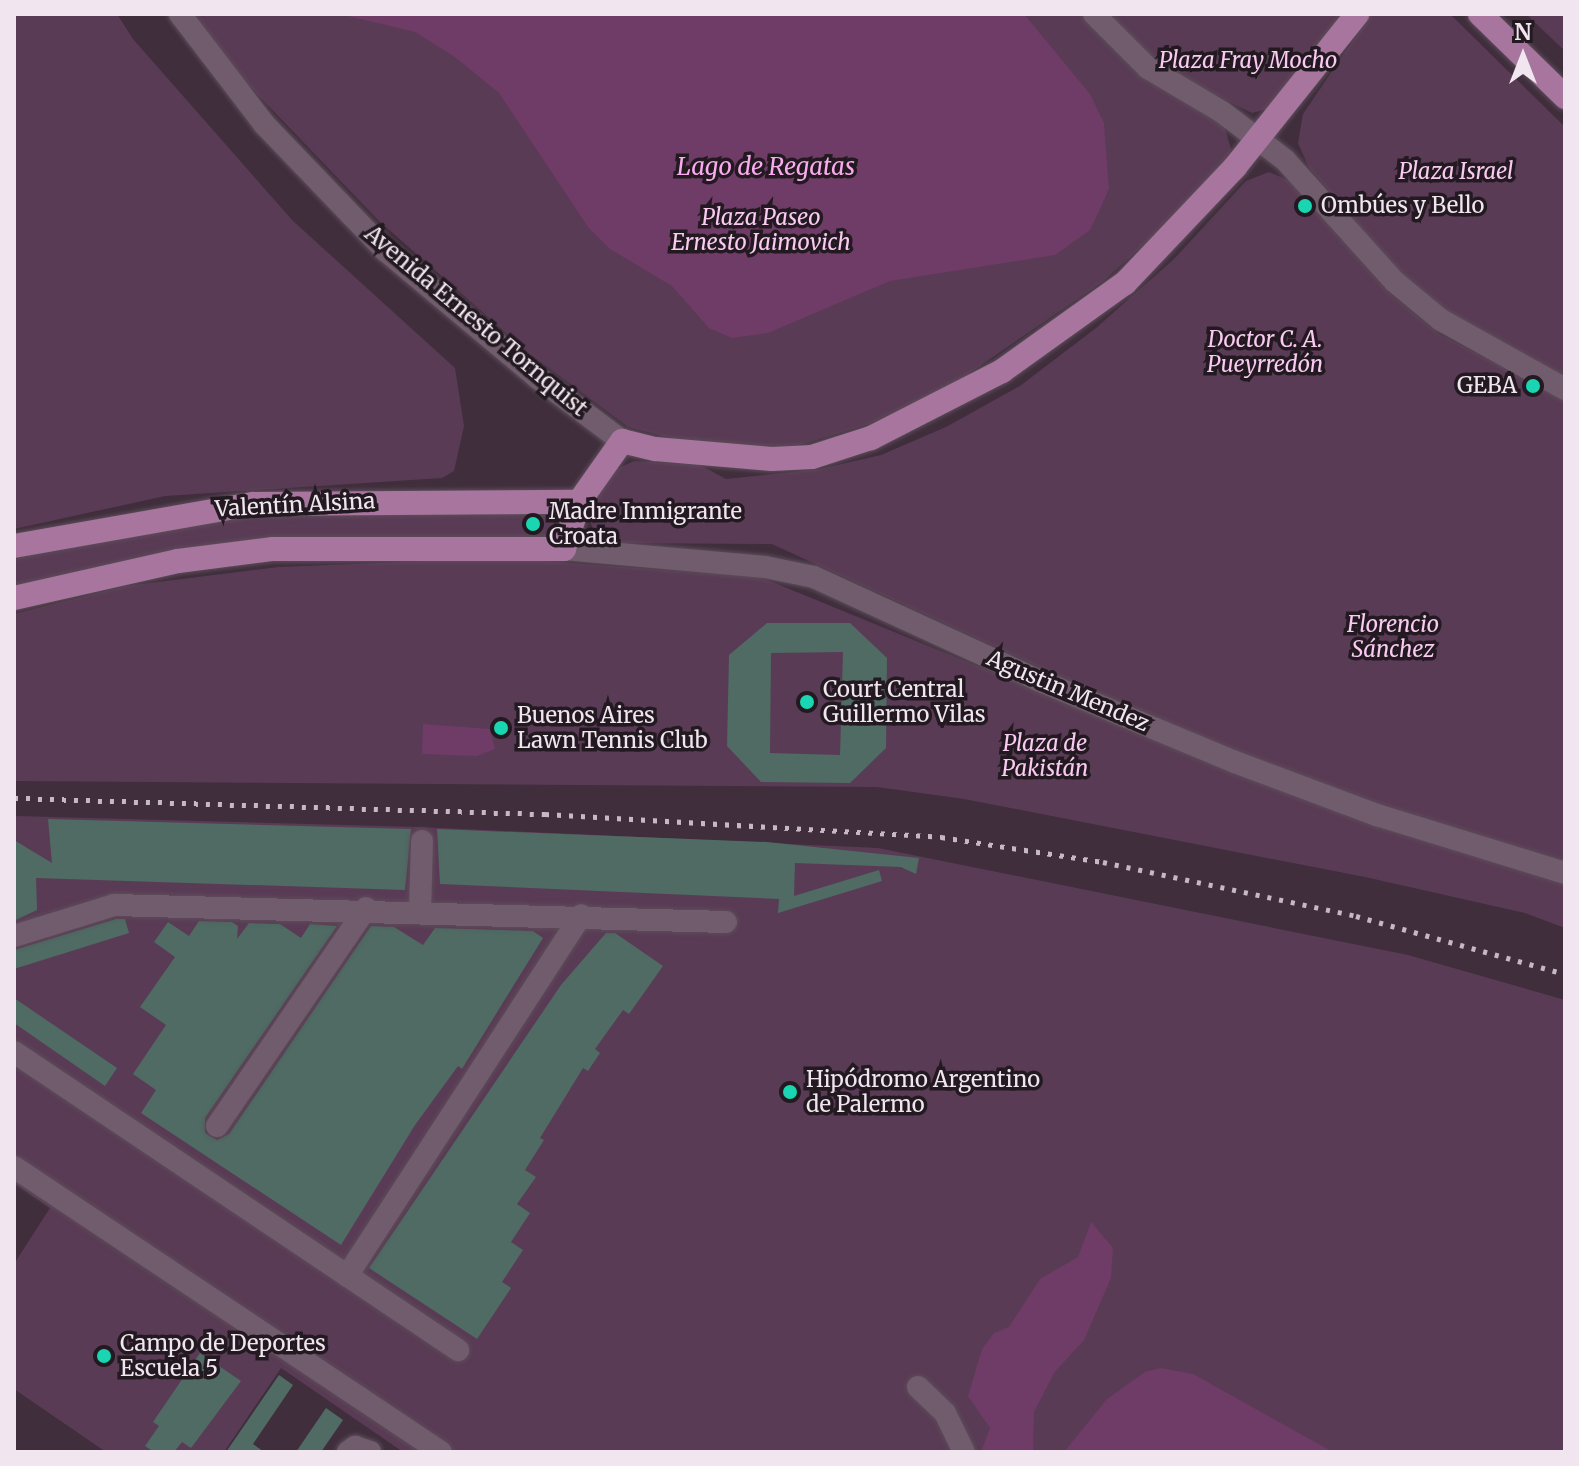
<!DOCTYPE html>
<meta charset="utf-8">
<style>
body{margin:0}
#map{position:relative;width:1579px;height:1466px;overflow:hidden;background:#402e3d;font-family:Merriweather,serif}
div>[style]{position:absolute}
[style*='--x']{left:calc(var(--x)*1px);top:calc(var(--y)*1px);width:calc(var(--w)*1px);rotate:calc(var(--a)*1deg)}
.green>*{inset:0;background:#5a3b55}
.water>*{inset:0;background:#6f3b67}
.building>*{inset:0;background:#4f6b63}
.roads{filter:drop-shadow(0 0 2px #5c4c59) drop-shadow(0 0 2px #5c4c59)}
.minor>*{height:22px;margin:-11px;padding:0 11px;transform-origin:11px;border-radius:11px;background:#705c6c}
.major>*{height:24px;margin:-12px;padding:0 12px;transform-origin:12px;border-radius:12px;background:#a7759e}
.rail>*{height:5px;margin-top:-2.5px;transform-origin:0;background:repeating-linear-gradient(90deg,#c7b9c4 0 4px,transparent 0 12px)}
.dots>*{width:22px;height:22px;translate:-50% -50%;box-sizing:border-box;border:4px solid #221a20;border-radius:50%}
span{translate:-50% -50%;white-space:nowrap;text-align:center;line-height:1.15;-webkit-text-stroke:7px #221a20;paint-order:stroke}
.park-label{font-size:22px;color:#facaf2;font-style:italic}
.poi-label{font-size:22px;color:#f1e5ef}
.left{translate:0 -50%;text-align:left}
.right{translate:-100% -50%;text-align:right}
.street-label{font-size:22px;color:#f1e5ef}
.water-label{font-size:24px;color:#f9abed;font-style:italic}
.frame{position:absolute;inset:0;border:16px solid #f1e5ef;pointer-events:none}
.north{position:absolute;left:1483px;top:16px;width:80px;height:80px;-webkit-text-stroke:6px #221a20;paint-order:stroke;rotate:0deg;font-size:22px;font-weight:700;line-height:32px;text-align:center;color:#f1e5ef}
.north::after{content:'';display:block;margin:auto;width:28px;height:36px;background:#f1e5ef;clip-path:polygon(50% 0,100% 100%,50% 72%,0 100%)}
</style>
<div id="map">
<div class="green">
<div style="clip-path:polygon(14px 14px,117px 14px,133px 39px,293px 221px,455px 368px,464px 426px,454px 471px,442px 478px,165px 496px,14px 529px)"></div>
<div style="clip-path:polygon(195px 14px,1080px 14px,1150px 78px,1224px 124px,1232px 153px,1173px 219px,1102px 282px,952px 385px,869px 424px,803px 444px,776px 448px,686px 442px,628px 427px,529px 353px,379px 221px,238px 74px)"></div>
<div style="clip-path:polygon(1104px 14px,1344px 14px,1267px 109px,1252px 113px,1149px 62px)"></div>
<div style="clip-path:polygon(1371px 14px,1450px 14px,1565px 127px,1565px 377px,1446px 313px,1403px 277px,1309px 168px,1298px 143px,1303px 114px)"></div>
<div style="clip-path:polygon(1526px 14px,1565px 14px,1565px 51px)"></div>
<div style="clip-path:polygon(1269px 172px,1288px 180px,1387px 291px,1439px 334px,1565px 399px,1565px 862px,1409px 818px,1163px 724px,772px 544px,610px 543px,595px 534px,590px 521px,596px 495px,610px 472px,634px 461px,700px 465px,726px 479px,820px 469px,881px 455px,946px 427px,1020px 386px,1096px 328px,1174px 259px,1246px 181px)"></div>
<div style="clip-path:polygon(551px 512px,554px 523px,544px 540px,407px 540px,14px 591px,14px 559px,102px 538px,264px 514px)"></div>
<div style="clip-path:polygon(502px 558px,760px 577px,1148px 736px,1565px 880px,1565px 928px,1525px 913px,1365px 877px,964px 799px,877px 787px,14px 781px,14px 614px,126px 586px,279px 567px)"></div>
<div style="clip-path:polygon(14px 816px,419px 827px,878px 848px,1408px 955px,1565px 1000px,1565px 1452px,403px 1452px,281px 1368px,224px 1452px,106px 1452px,14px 1389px,14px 1264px,50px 1208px,14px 1183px)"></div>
</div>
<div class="water">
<div style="clip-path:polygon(340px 14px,1024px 14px,1090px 94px,1104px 123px,1109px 189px,1090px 230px,1055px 255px,890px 281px,768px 333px,732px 338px,709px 328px,672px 286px,610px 249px,588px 227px,499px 93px,455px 57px,415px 32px)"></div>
<div style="clip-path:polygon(423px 724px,490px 729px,495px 749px,477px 756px,422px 754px)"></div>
<div style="clip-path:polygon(1091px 1222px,1113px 1248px,1111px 1278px,1084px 1340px,1054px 1373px,1034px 1412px,1033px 1452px,981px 1452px,990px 1428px,968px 1396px,982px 1349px,994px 1333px,1009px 1327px,1040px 1279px,1078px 1257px)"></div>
<div style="clip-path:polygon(1161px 1368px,1193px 1374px,1333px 1452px,1064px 1452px,1107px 1399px,1145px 1372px)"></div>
</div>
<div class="building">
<div style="clip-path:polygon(evenodd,767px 623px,850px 623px,887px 658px,886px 748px,850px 783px,761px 782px,727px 746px,729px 655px,767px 623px,843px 652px,840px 755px,770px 753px,771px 653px,843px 652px)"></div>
<div style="clip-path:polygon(48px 819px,411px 829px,405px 890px,36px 878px,37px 910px,14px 921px,14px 840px,52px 863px)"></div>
<div style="clip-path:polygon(437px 829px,767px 842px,919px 858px,916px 874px,901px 867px,795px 863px,794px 896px,879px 870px,882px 881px,778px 913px,779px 899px,440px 884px)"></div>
<div style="clip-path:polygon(116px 919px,125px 919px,129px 933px,14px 969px,14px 950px)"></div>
<div style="clip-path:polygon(199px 921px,232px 922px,238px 926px,237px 939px,249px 923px,280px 924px,301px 938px,310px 924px,337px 926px,205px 1118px,205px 1133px,217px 1140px,229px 1134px,371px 926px,394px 927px,423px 945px,435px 928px,533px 931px,543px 938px,462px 1069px,458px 1066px,415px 1125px,341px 1245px,141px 1113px,156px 1090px,133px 1074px,166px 1025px,140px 1007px,175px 957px,154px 942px,168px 922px,189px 936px)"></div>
<div style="clip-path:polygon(606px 933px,615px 933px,663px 966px,629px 1014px,623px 1010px,595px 1049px,600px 1053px,588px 1071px,583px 1068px,540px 1138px,544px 1140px,525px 1170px,536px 1177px,517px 1204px,530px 1213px,511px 1242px,523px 1250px,502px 1282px,511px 1288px,477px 1339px,369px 1268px,561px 985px)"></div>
<div style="clip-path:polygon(14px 998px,117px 1068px,105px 1086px,14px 1023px)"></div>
<div style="clip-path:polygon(200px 1353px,241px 1381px,191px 1448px,182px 1442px,174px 1452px,154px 1452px,145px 1446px,159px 1426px,153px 1422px)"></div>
<div style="clip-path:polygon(279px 1375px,293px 1385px,253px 1444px,264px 1452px,226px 1452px)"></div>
<div style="clip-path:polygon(326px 1408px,343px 1420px,321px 1452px,296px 1452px)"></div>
</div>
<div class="roads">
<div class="minor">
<div style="--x:180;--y:14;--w:138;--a:52.6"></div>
<div style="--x:264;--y:124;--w:175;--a:46.2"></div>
<div style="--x:385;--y:250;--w:199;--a:39.9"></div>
<div style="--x:538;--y:378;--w:105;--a:36.9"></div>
<div style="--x:1094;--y:14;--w:76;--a:45"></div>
<div style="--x:1148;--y:68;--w:86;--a:30.7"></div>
<div style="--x:1222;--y:112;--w:79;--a:37.3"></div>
<div style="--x:1285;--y:160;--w:164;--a:48"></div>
<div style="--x:1395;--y:282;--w:60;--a:39.6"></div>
<div style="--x:1441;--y:320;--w:142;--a:29.1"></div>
<div style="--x:564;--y:549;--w:202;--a:5.1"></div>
<div style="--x:765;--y:567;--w:50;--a:11.5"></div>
<div style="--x:814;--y:577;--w:247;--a:24.7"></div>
<div style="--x:1038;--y:680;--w:213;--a:22.6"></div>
<div style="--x:1235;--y:762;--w:152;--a:20.5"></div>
<div style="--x:1377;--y:815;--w:197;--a:17.1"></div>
<div style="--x:420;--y:910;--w:69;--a:-88.3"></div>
<div style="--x:14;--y:936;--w:105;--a:-17.2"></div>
<div style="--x:114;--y:905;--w:612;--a:1.59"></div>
<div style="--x:14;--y:1052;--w:535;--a:33.87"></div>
<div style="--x:217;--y:1126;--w:264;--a:-55.6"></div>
<div style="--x:14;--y:1167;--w:513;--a:33.72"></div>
<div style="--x:347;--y:1276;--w:430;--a:-57"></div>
<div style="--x:918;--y:1387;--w:37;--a:44"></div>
<div style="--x:945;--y:1413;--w:43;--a:64"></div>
<div style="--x:348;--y:1452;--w:9;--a:-36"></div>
<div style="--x:355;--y:1447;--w:16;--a:18"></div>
</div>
<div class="major">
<div style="--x:1480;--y:14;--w:119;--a:44.3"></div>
<div style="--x:14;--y:546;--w:243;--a:-10"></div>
<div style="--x:253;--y:504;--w:326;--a:-0.4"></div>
<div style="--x:14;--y:598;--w:168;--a:-12.7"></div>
<div style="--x:178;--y:561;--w:96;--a:-7.2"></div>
<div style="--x:273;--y:549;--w:291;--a:0"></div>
<div style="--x:564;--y:549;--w:49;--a:-72.3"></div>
<div style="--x:579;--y:502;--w:75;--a:-54.8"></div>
<div style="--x:622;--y:441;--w:34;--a:14"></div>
<div style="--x:655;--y:449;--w:117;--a:4.9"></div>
<div style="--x:772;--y:459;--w:40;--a:-2.9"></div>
<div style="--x:812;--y:457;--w:62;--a:-17.9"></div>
<div style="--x:871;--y:438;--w:147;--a:-27.1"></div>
<div style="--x:1002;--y:371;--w:151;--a:-35.6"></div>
<div style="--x:1125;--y:283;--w:160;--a:-46.5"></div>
<div style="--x:1235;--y:167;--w:196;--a:-51.4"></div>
</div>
</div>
<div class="rail">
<div style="--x:14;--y:798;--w:531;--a:1.73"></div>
<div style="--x:545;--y:814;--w:397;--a:3.3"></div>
<div style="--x:941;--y:837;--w:164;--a:8.8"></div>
<div style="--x:1103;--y:862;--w:259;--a:12"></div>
<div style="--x:1356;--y:916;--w:217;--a:15.5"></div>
</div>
<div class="dots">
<div style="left:1305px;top:206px;background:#19d5b2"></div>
<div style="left:1533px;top:386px;background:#19d5b2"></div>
<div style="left:533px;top:524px;background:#19d5b2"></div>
<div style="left:807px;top:702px;background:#19d5b2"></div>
<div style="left:501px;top:728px;background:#19d5b2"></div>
<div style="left:790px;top:1092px;background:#19d5b2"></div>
<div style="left:104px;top:1356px;background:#19d5b2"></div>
</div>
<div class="park-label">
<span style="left:1248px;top:61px">Plaza Fray Mocho</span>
<span style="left:1456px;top:172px">Plaza Israel</span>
<span style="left:761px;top:230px">Plaza Paseo<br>Ernesto Jaimovich</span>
<span style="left:1265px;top:352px">Doctor C. A.<br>Pueyrredón</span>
<span style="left:1393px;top:637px">Florencio<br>Sánchez</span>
<span style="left:1045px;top:756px">Plaza de<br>Pakistán</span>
</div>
<div class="poi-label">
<span class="left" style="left:1321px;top:206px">Ombúes y Bello</span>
<span class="right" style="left:1517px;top:386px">GEBA</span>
<span class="left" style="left:549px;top:524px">Madre Inmigrante<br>Croata</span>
<span class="left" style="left:823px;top:702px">Court Central<br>Guillermo Vilas</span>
<span class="left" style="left:517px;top:728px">Buenos Aires<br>Lawn Tennis Club</span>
<span class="left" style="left:806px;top:1092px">Hipódromo Argentino<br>de Palermo</span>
<span class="left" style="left:120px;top:1356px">Campo de Deportes<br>Escuela 5</span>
</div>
<div class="street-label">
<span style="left:476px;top:321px;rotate:40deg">Avenida Ernesto Tornquist</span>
<span style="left:295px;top:505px;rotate:-3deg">Valentín Alsina</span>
<span style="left:1068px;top:691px;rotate:23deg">Agustin Mendez</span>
</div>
<div class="water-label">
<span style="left:766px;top:167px">Lago de Regatas</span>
</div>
<div class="frame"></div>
<div class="north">N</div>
</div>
